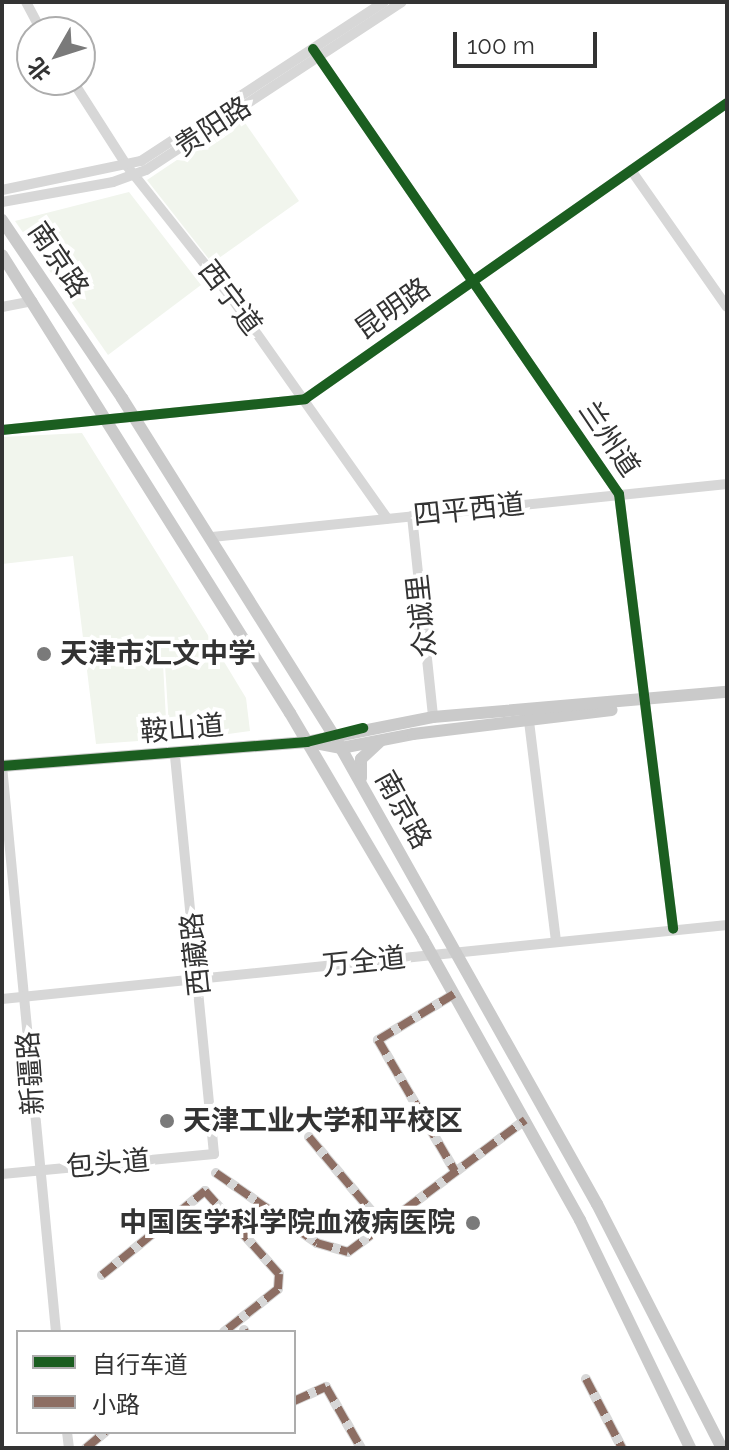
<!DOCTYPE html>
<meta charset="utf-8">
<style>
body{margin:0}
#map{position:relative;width:729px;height:1450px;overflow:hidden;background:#fff;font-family:Raleway,"Noto Sans SC",sans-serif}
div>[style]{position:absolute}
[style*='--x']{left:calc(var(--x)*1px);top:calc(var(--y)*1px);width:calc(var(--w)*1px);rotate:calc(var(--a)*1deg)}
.green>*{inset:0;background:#f1f5ed}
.minor>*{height:10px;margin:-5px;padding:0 5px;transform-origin:5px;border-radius:5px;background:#d7d7d7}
.major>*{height:12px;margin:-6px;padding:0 6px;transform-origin:6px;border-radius:6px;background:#cacaca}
.quiet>*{height:8px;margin-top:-4px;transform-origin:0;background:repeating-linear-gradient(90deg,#8d6e63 0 16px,transparent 0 24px)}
.cycleway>*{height:10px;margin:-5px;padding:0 5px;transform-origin:5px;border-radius:5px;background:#1b5e20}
.dots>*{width:22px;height:22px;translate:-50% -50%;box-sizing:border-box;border:4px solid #fff;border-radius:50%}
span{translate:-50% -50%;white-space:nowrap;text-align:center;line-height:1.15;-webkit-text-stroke:8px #fff;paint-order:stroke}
.street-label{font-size:28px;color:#333}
.poi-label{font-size:28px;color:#333;font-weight:700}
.left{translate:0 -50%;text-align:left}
.right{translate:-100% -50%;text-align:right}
.frame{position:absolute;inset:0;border:4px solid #333;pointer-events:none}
.legend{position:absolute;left:16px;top:1330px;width:280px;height:104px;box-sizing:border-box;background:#fff;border:2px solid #adadad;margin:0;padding:10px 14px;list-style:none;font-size:24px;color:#333}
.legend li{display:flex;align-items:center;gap:16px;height:40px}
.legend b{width:40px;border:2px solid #adadad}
.north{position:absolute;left:16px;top:16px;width:80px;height:80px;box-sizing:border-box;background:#fff;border:2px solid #adadad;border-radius:50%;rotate:231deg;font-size:22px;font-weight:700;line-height:32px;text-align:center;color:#333}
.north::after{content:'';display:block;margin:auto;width:28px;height:36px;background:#7a7a7a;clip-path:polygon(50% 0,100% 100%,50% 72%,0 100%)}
.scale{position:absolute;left:453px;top:32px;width:144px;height:36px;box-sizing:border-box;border:4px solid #333;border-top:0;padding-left:10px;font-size:24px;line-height:28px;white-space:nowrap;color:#333;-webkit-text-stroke:6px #fff;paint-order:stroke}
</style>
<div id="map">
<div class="green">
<div style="clip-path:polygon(241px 117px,299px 201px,212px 263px,147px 180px)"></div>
<div style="clip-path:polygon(129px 192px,201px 285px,108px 355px,15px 221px)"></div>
<div style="clip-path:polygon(82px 433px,221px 656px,163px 663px,167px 739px,96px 744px,73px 556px,2px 564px,2px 437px)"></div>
<div style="clip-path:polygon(223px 660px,246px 698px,250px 731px,170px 742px,165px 665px)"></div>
</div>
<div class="minor">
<div style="--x:26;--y:2;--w:34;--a:62"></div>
<div style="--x:313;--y:49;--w:540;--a:55.49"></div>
<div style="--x:619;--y:494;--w:438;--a:82.9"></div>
<div style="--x:72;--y:80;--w:102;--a:57.4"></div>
<div style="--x:127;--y:166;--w:167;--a:51.6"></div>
<div style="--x:231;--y:297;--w:271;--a:54.8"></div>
<div style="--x:631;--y:170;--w:167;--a:55"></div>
<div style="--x:2;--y:190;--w:142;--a:-11.8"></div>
<div style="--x:141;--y:161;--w:290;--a:-33.2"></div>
<div style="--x:2;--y:202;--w:113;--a:-10.2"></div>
<div style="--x:113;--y:182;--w:35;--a:-20"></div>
<div style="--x:146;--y:170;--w:306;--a:-33.3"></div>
<div style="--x:2;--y:307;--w:31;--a:-11"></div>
<div style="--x:2;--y:430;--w:305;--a:-5.8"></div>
<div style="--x:305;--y:399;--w:515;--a:-35.05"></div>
<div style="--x:412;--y:516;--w:202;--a:84"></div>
<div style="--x:212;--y:537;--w:518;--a:-5.88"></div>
<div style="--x:528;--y:713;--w:230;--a:83"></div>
<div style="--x:2;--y:766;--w:569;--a:84.55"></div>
<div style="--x:454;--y:994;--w:89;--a:148.8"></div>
<div style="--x:378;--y:1040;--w:152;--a:59.6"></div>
<div style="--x:2;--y:999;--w:729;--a:-5.83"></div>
<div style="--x:309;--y:1137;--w:115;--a:49.9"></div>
<div style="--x:216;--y:1173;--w:123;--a:34.7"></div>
<div style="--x:317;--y:1243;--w:32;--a:16"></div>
<div style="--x:348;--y:1252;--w:221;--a:-36.7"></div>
<div style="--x:2;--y:1174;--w:213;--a:-5.4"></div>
<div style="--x:214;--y:1154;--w:402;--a:-95.6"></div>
<div style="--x:102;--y:1275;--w:133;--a:-39.2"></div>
<div style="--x:205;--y:1191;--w:111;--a:48.3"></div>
<div style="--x:279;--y:1274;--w:15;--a:94"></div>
<div style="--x:278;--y:1289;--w:69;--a:141.5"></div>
<div style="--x:244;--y:1330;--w:2;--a:63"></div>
<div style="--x:586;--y:1379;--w:78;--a:62.4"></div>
<div style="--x:294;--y:1401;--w:35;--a:-24"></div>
<div style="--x:326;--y:1387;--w:70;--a:60.2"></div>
<div style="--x:67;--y:1432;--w:16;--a:83"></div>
<div style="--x:86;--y:1448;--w:25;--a:-40"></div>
</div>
<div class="major">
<div style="--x:2;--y:220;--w:215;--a:56"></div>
<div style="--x:122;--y:398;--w:397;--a:57.9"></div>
<div style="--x:333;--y:734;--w:539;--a:60.68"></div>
<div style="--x:597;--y:1204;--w:274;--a:62.9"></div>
<div style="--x:2;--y:255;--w:541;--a:57.84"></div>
<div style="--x:290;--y:713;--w:262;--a:59.5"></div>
<div style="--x:423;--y:939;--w:322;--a:60.8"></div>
<div style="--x:580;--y:1220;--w:253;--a:64.2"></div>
<div style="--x:310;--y:742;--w:32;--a:11"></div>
<div style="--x:341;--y:748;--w:73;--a:-11"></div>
<div style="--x:413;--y:734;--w:200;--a:-6.9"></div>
<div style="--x:2;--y:766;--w:306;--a:-4.5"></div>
<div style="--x:307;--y:742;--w:128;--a:-11.2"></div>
<div style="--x:433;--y:717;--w:295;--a:-4.9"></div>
<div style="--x:361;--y:778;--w:19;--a:-90"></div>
<div style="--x:361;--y:759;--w:26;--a:-43"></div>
</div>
<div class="quiet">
<div style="--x:454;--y:994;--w:89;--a:148.8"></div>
<div style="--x:378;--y:1040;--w:152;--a:59.6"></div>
<div style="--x:309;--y:1137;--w:115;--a:49.9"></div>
<div style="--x:216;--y:1173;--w:123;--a:34.7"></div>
<div style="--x:317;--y:1243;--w:32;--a:16"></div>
<div style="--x:348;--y:1252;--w:221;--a:-36.7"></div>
<div style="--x:102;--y:1275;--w:133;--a:-39.2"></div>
<div style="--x:205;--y:1191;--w:111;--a:48.3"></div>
<div style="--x:279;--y:1274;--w:15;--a:94"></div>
<div style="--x:278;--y:1289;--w:69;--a:141.5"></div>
<div style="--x:244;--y:1330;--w:2;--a:63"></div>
<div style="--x:586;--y:1379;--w:78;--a:62.4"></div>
<div style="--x:294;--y:1401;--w:35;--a:-24"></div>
<div style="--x:326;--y:1387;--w:70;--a:60.2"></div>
<div style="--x:86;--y:1448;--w:25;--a:-40"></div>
</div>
<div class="cycleway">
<div style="--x:313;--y:49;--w:540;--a:55.49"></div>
<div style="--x:619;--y:494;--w:438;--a:82.9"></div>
<div style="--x:2;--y:430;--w:305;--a:-5.8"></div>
<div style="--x:305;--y:399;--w:515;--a:-35.05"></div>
<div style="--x:2;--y:766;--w:306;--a:-4.5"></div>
<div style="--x:307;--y:742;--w:58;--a:-14"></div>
</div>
<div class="dots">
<div style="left:44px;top:654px;background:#7a7a7a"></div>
<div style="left:167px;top:1121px;background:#7a7a7a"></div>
<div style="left:473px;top:1223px;background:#7a7a7a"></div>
</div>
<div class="street-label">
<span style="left:213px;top:127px;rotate:-33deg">贵阳路</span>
<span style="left:58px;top:260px;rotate:56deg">南京路</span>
<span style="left:230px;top:298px;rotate:53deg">西宁道</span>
<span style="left:393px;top:309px;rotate:-35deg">昆明路</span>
<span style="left:609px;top:439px;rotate:56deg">兰州道</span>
<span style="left:469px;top:510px;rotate:-6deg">四平西道</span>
<span style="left:422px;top:616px;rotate:-96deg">众诚里</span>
<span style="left:182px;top:729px;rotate:-5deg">鞍山道</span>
<span style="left:403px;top:810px;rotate:61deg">南京路</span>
<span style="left:196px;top:954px;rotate:-96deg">西藏路</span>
<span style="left:364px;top:962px;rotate:-6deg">万全道</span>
<span style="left:31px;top:1073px;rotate:-94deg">新疆路</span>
<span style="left:108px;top:1164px;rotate:-5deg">包头道</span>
</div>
<div class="poi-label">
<span class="left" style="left:60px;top:654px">天津市汇文中学</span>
<span class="left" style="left:183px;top:1121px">天津工业大学和平校区</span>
<span class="right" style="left:455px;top:1223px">中国医学科学院血液病医院</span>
</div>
<div class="frame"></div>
<ul class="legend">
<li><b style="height:10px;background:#1b5e20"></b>自行车道</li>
<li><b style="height:10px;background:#8d6e63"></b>小路</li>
</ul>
<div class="north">北</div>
<div class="scale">100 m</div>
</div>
